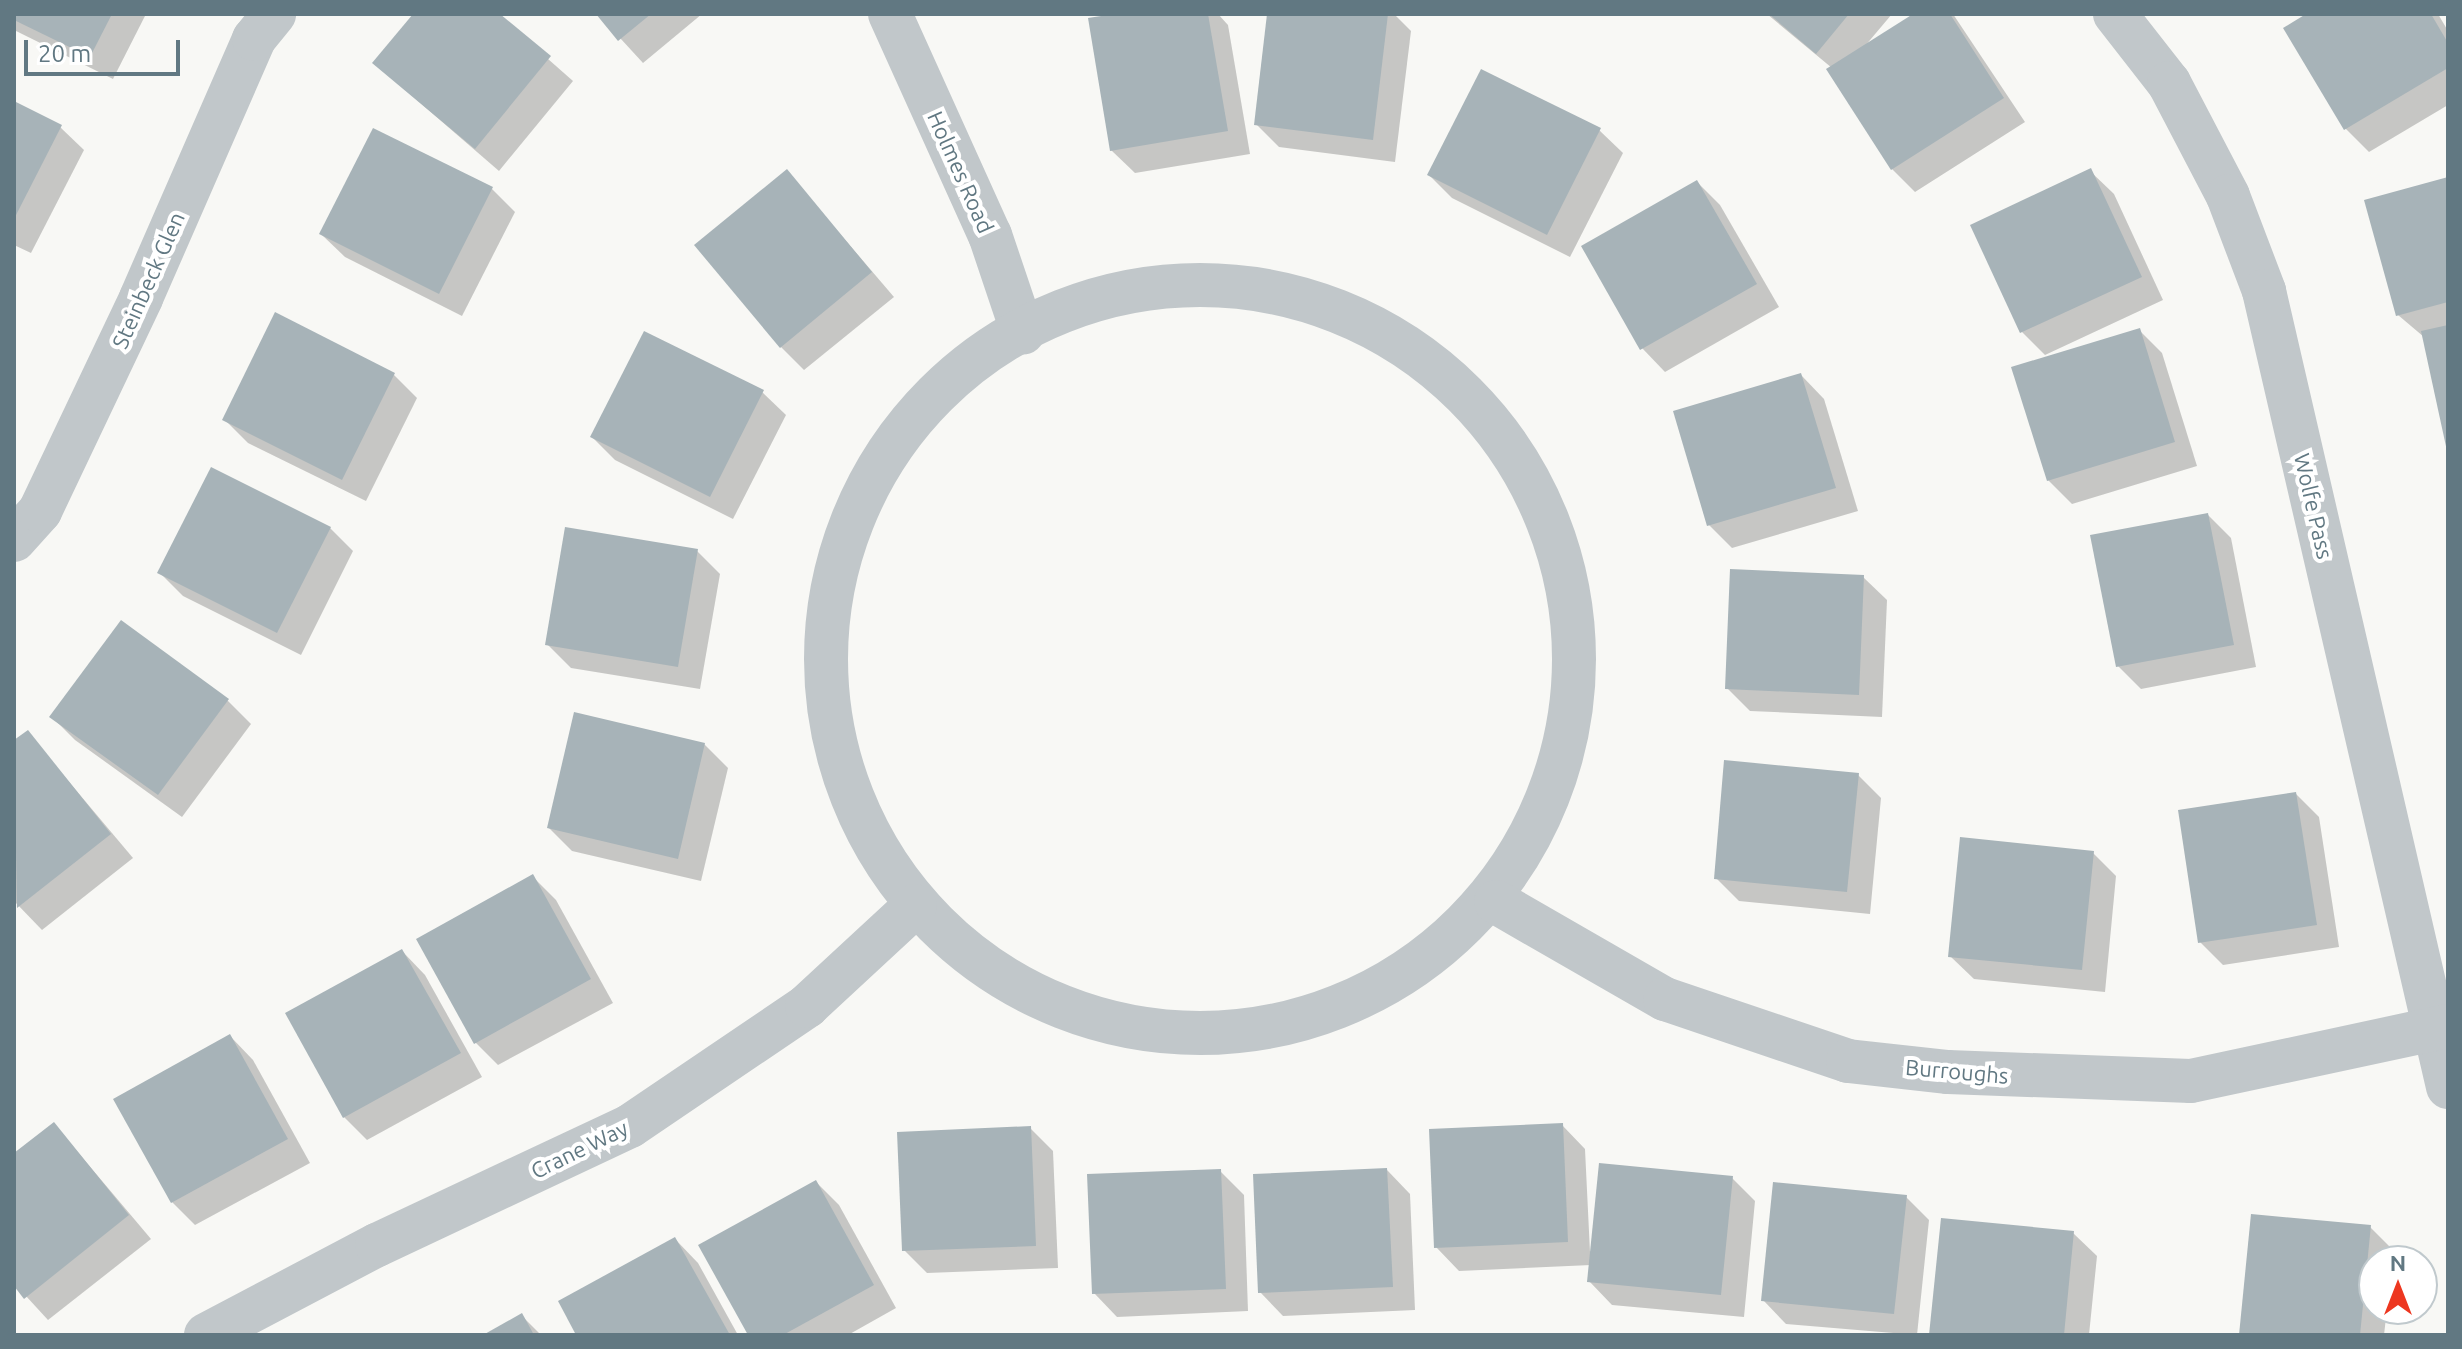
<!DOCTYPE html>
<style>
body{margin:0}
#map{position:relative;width:2462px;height:1349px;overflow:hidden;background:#f8f8f5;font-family:Ubuntu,sans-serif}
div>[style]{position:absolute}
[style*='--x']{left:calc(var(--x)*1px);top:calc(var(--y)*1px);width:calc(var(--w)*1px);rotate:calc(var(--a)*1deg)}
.shadow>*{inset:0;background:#0003}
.building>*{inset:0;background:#a7b3b8}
.minor>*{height:44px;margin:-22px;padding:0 22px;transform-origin:22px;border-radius:22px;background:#c1c7ca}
.minor>.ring{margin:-22px;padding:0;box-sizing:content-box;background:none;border:44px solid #c1c7ca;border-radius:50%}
span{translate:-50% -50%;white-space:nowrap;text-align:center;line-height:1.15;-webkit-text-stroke:8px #fff;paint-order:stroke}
.street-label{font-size:22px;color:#617882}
.frame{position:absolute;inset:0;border:16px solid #617882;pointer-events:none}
.north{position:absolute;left:2358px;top:1245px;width:80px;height:80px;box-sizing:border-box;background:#fff;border:2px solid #c0c9cd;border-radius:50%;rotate:0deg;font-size:22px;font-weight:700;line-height:32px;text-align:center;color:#617882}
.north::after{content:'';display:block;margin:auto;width:28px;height:36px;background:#ed3720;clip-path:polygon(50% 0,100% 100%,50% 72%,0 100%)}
.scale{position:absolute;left:24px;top:40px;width:156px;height:36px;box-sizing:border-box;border:4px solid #617882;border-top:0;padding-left:10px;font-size:24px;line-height:28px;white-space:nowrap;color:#617882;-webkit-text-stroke:6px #fff;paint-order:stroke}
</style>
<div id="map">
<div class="shadow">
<div style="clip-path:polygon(14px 14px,146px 14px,113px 79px,14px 30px)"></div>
<div style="clip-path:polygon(415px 14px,497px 14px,573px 81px,499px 171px,374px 63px)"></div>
<div style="clip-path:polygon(598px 14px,702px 14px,643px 63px)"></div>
<div style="clip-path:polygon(1127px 14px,1218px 14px,1228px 25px,1250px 154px,1135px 173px,1111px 150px)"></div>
<div style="clip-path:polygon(1269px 14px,1394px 14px,1411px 31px,1395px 162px,1279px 147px,1256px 124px)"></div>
<div style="clip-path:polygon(1767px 14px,1892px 14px,1865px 46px,1917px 14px,1953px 14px,2025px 122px,1915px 192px,1892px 169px,1832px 68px)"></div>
<div style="clip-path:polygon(2310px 14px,2438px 14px,2448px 31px,2448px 105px,2369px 152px,2346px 129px,2286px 29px)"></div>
<div style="clip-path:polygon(14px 103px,60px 127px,84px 150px,31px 253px,14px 245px)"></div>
<div style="clip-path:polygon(1599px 130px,1623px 153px,1570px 257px,1452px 198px,1429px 175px)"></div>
<div style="clip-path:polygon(2090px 171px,2114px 194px,2163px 300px,2045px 355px,2022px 332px)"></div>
<div style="clip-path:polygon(787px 172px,894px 297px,804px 370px,781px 347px)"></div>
<div style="clip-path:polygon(2448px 180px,2448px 447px,2424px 337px,2398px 315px)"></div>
<div style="clip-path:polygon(1697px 182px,1720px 205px,1779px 307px,1665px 372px,1642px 348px)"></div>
<div style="clip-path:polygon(492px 189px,515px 212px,462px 316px,345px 257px,321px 234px)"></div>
<div style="clip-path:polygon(2139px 330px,2162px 353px,2197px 466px,2072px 504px,2048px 480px)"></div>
<div style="clip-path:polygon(394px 375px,417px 398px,366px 501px,248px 443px,224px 419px)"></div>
<div style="clip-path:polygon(1801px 375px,1824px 399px,1858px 511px,1732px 548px,1709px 525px)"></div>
<div style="clip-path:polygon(762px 392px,786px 415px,733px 519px,615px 460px,592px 437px)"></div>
<div style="clip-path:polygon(2208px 515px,2231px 538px,2256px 667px,2141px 689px,2118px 666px)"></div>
<div style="clip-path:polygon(330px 528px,353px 551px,301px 655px,183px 596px,160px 573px)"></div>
<div style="clip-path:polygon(697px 551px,720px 574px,700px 689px,571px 668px,548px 645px)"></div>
<div style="clip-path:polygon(1863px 577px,1887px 600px,1882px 717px,1750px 711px,1727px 688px)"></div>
<div style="clip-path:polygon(121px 623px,228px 701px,251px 724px,182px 817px,75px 740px,52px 717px)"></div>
<div style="clip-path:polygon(27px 732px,133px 858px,42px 930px,14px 901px,14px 743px)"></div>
<div style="clip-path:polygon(704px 744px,728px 768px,701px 881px,572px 851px,549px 828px)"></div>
<div style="clip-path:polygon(1858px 775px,1881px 798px,1870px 914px,1739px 901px,1716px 878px)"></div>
<div style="clip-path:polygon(2296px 794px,2319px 817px,2339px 947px,2223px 965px,2200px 942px)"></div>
<div style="clip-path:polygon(2093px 853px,2116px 876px,2105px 992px,1974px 979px,1950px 956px)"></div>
<div style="clip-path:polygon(533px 877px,556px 900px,613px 1003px,498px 1065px,475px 1042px)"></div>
<div style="clip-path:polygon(402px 951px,425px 975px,482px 1077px,367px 1140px,344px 1117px)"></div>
<div style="clip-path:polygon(230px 1036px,253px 1060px,310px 1163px,195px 1225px,172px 1202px)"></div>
<div style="clip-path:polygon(54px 1124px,151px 1239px,48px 1320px,14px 1283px,14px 1156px)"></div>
<div style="clip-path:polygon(1562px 1125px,1585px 1149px,1590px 1252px,1732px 1178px,1755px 1201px,1744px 1317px,1612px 1305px,1589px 1281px,1591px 1265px,1459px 1271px,1436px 1247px)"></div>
<div style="clip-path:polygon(1030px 1128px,1053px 1151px,1058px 1268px,927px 1273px,904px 1250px)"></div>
<div style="clip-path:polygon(1387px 1170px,1410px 1194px,1415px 1310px,1283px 1316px,1260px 1292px)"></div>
<div style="clip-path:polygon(1220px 1171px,1244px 1195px,1248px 1311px,1117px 1317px,1094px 1293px)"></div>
<div style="clip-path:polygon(816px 1182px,839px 1205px,896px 1308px,848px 1335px,751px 1335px)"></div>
<div style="clip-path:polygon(1906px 1197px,1929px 1220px,1917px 1335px,1786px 1324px,1763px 1300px)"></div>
<div style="clip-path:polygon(2370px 1227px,2393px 1250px,2392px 1261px,2374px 1261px,2374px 1309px,2387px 1309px,2384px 1335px,2241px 1335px)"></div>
<div style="clip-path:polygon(2073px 1233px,2097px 1256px,2089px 1335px,1931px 1335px)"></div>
<div style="clip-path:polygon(675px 1239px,698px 1263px,738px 1335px,579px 1335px)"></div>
<div style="clip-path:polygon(522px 1316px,541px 1335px,487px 1335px)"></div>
</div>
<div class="building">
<div style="clip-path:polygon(14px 14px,112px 14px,90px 57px,14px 20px)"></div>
<div style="clip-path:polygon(413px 14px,500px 14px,551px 56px,475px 149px,372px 63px)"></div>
<div style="clip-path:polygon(596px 14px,651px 14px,618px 41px)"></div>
<div style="clip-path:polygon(1114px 14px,1208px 14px,1228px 131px,1110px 151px,1088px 18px)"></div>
<div style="clip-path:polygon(1267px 14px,1388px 14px,1373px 140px,1254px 125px)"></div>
<div style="clip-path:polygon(1769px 14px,1849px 14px,1816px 54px)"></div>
<div style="clip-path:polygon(1913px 14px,1950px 14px,2004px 98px,1891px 170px,1826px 69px)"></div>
<div style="clip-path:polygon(2306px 14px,2431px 14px,2448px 43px,2448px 68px,2344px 130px,2283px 28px)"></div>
<div style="clip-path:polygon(1481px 69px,1601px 128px,1547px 235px,1427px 175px)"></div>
<div style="clip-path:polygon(14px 101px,62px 125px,14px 219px)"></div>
<div style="clip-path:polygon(373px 128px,493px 187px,439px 294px,319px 234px)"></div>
<div style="clip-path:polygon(2091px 168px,2142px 277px,2020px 333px,1970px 225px)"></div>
<div style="clip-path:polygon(787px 169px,872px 272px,780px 348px,694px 245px)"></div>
<div style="clip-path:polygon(2448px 177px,2448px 302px,2396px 316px,2364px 200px)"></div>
<div style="clip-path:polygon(1697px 180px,1757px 284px,1640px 350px,1581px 246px)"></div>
<div style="clip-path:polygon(275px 312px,395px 373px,342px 480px,222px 420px)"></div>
<div style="clip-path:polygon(2448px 325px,2448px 451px,2447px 451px,2421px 331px)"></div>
<div style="clip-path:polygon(2140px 328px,2175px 442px,2047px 481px,2011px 367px)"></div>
<div style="clip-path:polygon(644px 331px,764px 390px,710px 497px,590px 437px)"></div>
<div style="clip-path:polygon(1801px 373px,1836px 488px,1707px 526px,1673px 411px)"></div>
<div style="clip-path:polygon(211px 467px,331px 527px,277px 633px,157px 573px)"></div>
<div style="clip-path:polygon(2208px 513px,2234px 645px,2116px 667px,2090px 535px)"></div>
<div style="clip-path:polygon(565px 527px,698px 549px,678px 667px,545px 645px)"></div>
<div style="clip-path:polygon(1730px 569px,1864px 575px,1859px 695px,1725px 689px)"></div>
<div style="clip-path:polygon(121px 620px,229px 699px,158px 795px,49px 717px)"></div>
<div style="clip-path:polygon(574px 712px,705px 743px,678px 859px,547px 828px)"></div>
<div style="clip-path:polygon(28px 730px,111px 834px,17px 908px,14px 740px)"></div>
<div style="clip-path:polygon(1724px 760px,1859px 773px,1847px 892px,1714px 879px)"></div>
<div style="clip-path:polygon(2296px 792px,2317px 925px,2198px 943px,2178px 810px)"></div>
<div style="clip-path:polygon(1960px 837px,2094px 851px,2082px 970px,1948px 957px)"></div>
<div style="clip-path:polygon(533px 874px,591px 979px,474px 1044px,416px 939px)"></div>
<div style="clip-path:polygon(402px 949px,461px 1053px,343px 1118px,285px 1013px)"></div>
<div style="clip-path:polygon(230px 1034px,288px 1139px,171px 1203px,113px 1099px)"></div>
<div style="clip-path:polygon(54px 1122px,129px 1215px,24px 1299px,14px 1286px,14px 1153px)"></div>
<div style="clip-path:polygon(1563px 1123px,1568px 1242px,1434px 1248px,1429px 1129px)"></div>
<div style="clip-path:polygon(1031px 1126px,1036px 1246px,902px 1251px,897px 1132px)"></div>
<div style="clip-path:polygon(1599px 1163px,1733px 1176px,1721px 1295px,1587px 1282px)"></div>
<div style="clip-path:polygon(1387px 1168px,1393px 1287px,1258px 1293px,1253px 1174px)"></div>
<div style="clip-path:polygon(1221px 1169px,1226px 1289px,1092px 1294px,1087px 1174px)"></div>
<div style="clip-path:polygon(816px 1180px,874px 1285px,783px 1335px,748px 1335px,698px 1245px)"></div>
<div style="clip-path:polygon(1773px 1182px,1907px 1195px,1894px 1314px,1761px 1301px)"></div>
<div style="clip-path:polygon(2251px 1214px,2371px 1225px,2360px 1335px,2239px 1335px)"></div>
<div style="clip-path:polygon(1941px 1218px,2074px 1231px,2064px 1335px,1929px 1335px)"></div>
<div style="clip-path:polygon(675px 1237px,730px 1335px,576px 1335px,558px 1301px)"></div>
<div style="clip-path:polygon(522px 1313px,534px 1335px,483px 1335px)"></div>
</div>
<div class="minor">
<div style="--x:890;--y:14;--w:243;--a:65.7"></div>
<div style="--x:990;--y:235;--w:103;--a:71.4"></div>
<div style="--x:2115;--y:14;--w:88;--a:52"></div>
<div style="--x:2169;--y:83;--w:127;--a:62.4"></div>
<div style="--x:2228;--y:196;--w:102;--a:69.2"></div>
<div style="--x:2264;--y:291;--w:817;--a:76.98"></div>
<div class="ring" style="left:826px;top:285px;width:704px;height:704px"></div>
<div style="--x:14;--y:540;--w:39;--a:-48"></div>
<div style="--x:40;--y:511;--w:236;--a:-64.6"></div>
<div style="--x:141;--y:298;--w:283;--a:-66.4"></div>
<div style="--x:254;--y:39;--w:32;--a:-51"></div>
<div style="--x:1496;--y:902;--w:195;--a:29.9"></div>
<div style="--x:1665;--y:999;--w:193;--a:18.7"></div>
<div style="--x:1848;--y:1061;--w:101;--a:6.3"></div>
<div style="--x:1948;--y:1072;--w:243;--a:2.1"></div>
<div style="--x:2191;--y:1081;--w:263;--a:-12.1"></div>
<div style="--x:206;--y:1335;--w:193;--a:-27.8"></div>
<div style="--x:377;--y:1245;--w:280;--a:-25.2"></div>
<div style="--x:630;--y:1126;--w:214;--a:-34.1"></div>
<div style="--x:807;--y:1006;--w:147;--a:-42.8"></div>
</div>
<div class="street-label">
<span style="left:961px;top:172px;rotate:66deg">Holmes Road</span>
<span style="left:148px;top:280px;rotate:-66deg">Steinbeck Glen</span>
<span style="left:2314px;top:506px;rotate:77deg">Wolfe Pass</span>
<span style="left:1957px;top:1071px;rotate:5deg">Burroughs</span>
<span style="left:579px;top:1149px;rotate:-26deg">Crane Way</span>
</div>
<div class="frame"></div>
<div class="north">N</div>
<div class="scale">20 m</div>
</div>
